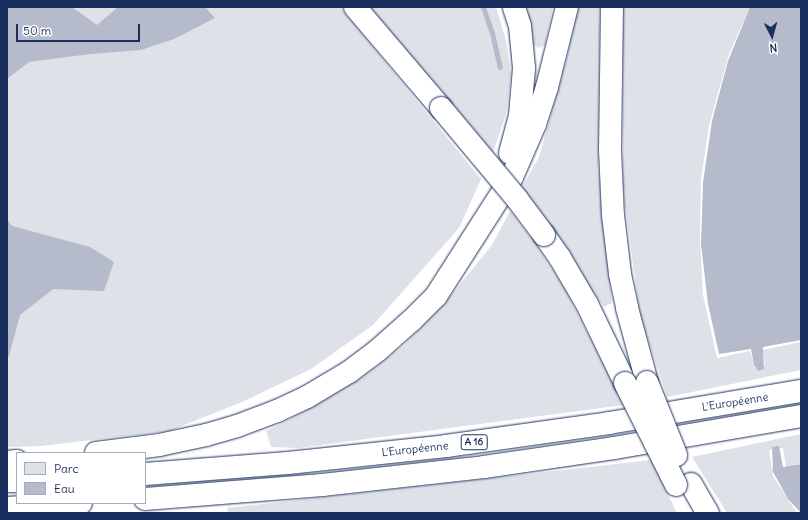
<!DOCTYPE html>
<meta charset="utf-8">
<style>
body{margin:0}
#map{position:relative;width:808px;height:520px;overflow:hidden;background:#fff;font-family:Delius,sans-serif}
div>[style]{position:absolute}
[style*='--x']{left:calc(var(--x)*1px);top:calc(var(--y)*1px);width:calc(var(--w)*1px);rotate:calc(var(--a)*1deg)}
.green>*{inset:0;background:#dee1e7}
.water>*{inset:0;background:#b5bbca}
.stream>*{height:5px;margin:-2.5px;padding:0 2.5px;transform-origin:2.5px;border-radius:2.5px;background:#b5bbca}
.roads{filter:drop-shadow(0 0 1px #1b2f5e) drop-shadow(0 0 1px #1b2f5e)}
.highway>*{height:22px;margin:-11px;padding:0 11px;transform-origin:11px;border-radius:11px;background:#fff}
.bridges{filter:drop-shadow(0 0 1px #1b2f5e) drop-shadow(0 0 1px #1b2f5e)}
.highway-bridge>*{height:22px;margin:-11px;padding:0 11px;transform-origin:11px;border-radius:11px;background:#fff}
span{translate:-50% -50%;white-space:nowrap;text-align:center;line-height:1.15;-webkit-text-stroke:3px #fff;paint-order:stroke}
.shield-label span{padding:1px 3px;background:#fff;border:1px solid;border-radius:3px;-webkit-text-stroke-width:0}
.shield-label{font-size:10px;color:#1b2f5e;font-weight:700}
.street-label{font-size:11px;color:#1b2f5e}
.frame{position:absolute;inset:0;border:8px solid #1b2f5e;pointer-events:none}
.legend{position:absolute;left:16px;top:452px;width:130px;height:52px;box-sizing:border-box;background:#fff;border:1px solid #a4acbf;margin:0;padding:5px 7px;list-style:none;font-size:12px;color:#1b2f5e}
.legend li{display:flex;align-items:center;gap:8px;height:20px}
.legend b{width:20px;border:1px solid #a4acbf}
.north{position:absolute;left:752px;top:16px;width:40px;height:40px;-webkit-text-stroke:3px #fff;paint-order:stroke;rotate:174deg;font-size:11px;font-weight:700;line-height:16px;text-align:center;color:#1b2f5e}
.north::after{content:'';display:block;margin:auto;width:14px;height:18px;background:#1b2f5e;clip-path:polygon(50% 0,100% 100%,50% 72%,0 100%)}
.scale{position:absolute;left:16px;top:24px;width:124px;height:18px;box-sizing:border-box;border:2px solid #1b2f5e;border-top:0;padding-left:5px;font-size:12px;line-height:14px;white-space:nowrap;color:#1b2f5e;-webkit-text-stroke:3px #fff;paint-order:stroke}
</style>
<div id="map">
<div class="green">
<div style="clip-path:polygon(7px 7px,340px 7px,481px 179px,459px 228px,373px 325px,311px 369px,242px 402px,169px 431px,41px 446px,7px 447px)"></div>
<div style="clip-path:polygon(366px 7px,496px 7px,506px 40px,511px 74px,506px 114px,492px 156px)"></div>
<div style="clip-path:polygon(523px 7px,553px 7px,545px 44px,540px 48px,534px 46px,530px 41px)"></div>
<div style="clip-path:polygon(577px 7px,600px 7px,598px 165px,612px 303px,604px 307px,520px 191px,539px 157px,568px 54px)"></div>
<div style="clip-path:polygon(623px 7px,750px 7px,729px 54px,709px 126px,701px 180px,700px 236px,703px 295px,717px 358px,750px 351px,755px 368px,765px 365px,763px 350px,801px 342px,801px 370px,667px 397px,640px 315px,623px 190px)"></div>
<div style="clip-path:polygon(510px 211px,534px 242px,565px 289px,624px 405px,298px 448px,271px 447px,266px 431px,298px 415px,363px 377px,403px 346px,438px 311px,492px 245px)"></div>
<div style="clip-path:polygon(801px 434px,801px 463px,786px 467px,783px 448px,769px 450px,773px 476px,797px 513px,727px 513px,692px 457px)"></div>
<div style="clip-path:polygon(651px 460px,677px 513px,228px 513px,227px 508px)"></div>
</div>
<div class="water">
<div style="clip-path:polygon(7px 7px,72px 7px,97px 25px,118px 7px,205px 7px,215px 18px,174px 39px,141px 50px,90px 54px,29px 62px,7px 79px)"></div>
<div style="clip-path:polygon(750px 7px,801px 7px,801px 340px,763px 347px,764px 369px,758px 371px,754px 365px,751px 349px,719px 354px,708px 304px,701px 244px,703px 182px,712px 121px,728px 61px)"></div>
<div style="clip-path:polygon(7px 219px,12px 226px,90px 247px,114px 262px,104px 291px,53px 289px,20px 315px,9px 356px,7px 357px)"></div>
<div style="clip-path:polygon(779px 446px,783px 467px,801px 464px,801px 513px,788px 499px,772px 470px,773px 469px,772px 447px)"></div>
</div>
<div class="stream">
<div style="--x:483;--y:7;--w:28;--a:71"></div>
<div style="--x:492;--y:33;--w:35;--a:77"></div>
</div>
<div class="roads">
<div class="highway">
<div style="--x:355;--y:7;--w:133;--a:49.6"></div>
<div style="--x:612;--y:7;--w:143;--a:90.8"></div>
<div style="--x:610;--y:150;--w:65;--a:87.4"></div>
<div style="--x:613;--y:215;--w:59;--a:83.2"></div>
<div style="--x:620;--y:274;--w:35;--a:78"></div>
<div style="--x:627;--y:308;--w:77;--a:74.9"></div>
<div style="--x:510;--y:153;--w:39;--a:-75"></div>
<div style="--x:520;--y:115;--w:47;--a:-85.1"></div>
<div style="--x:524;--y:68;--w:42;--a:-95.4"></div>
<div style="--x:520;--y:26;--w:20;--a:-108"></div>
<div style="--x:544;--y:235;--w:28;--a:55"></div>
<div style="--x:560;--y:258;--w:53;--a:59.6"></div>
<div style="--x:587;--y:304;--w:88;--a:64.3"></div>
<div style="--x:96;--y:453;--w:64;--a:-7.2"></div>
<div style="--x:159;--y:445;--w:48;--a:-12"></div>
<div style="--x:206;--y:435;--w:32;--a:-16"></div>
<div style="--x:237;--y:426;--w:43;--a:-20.6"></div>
<div style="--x:277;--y:411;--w:33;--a:-25"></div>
<div style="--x:307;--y:397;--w:49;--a:-30.8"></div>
<div style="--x:349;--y:372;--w:35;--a:-37"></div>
<div style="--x:377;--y:351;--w:47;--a:-41.5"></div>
<div style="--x:412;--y:320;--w:34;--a:-45"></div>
<div style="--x:436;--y:296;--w:141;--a:-57.4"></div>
<div style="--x:512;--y:177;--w:58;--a:-66.5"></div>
<div style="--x:535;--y:124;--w:39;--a:-72"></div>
<div style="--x:547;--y:87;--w:82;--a:-76"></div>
<div style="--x:7;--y:462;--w:10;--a:-6"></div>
<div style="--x:145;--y:474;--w:143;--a:-4.4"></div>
<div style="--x:288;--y:463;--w:159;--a:-6.1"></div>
<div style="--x:446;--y:446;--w:165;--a:-8"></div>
<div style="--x:609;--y:423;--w:195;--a:-9.5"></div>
<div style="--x:7;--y:481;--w:10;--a:0"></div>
<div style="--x:691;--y:484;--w:34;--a:60"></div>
<div style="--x:145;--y:499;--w:178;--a:-4.5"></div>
<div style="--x:322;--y:485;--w:163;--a:-6.3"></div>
<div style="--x:484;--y:467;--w:131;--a:-8.3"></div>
<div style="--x:614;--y:448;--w:190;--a:-9.7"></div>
<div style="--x:7;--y:508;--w:74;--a:-3.9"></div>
</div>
</div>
<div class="bridges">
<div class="highway-bridge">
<div style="--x:441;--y:108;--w:119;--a:50.1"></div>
<div style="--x:517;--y:199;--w:45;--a:53.1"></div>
<div style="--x:647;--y:382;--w:79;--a:68.3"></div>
<div style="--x:625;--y:383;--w:114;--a:63.4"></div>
</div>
</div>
<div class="shield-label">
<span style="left:474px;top:442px">A 16</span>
</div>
<div class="street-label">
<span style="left:735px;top:402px;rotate:-9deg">L'Européenne</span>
<span style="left:415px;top:449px;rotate:-6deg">L'Européenne</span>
</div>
<div class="frame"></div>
<ul class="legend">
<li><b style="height:11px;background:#dee1e7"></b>Parc</li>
<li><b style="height:11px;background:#b5bbca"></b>Eau</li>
</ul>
<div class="north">N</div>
<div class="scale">50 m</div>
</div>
